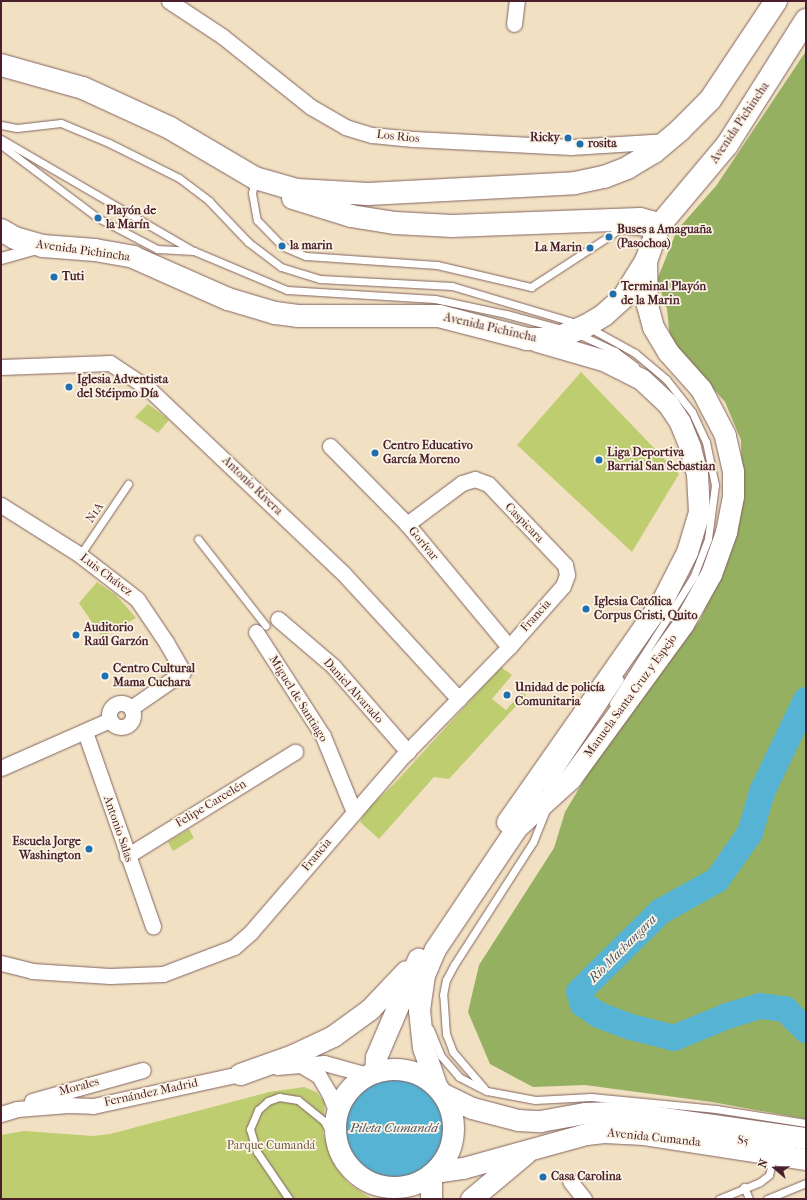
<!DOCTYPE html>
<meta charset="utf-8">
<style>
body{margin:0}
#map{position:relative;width:807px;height:1200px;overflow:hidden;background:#f1e1c2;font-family:"IM FELL French Canon",serif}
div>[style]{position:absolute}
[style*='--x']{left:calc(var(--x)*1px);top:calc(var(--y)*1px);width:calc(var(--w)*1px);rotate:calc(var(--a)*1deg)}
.green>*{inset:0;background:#bdcd70}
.forest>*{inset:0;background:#96b062}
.water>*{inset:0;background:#56b3d4}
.round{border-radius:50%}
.river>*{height:26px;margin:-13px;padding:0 13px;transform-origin:13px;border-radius:13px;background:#56b3d4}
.roads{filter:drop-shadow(0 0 1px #846360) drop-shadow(0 0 1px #846360)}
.service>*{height:7px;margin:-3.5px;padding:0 3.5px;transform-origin:3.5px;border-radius:3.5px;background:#fff}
.pedestrian>*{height:11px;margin:-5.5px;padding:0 5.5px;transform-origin:5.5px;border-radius:5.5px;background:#fff}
.minor>*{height:15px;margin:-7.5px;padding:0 7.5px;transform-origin:7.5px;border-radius:7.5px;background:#fff}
.minor>.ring{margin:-7.5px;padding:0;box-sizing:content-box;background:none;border:15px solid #fff;border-radius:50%}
.secondary>*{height:21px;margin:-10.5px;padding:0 10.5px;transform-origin:10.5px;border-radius:10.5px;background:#fff}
.secondary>.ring{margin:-10.5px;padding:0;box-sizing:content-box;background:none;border:21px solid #fff;border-radius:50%}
.primary>*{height:22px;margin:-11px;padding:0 11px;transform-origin:11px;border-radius:11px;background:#fff}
.dots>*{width:11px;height:11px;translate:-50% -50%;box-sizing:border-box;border:2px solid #fcf5e5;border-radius:50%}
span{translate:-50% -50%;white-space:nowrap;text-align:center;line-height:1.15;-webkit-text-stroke:3.5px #fcf5e5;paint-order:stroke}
.street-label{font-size:12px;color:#4a1f2b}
.poi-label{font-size:12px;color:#4a1f2b;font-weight:700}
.right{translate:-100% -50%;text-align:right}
.left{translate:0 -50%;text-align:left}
.park-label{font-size:12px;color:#6c5340}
.water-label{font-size:13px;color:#4e5366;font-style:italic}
.frame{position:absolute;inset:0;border:2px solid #4a1f2b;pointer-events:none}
.north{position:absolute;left:755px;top:1148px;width:40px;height:40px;-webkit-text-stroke:3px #fcf5e5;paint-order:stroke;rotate:290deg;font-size:11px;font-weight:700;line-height:16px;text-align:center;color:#4a1f2b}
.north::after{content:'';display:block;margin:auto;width:14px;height:18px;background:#4a1f2b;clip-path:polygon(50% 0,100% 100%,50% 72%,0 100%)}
</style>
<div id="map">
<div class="green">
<div style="clip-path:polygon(581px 372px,679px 474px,632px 552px,517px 445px)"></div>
<div style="clip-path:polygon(148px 404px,169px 420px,158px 433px,135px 417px)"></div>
<div style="clip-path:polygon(97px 582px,116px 595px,136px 618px,102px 637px,79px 603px)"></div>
<div style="clip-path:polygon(501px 667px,512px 675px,492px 699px,506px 710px,522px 692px,526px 695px,449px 779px,434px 777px,379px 839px,360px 822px,367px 809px,394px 784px)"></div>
<div style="clip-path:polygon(189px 829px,194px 838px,173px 851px,168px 842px)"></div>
<div style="clip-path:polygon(304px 1087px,316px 1092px,325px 1102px,323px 1133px,335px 1166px,348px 1183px,372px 1199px,1px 1199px,1px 1135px,24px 1131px,93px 1136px,110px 1134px,269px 1092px)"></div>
</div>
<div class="forest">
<div style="clip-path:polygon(806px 51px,806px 1119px,712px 1102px,585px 1085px,533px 1087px,490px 1064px,468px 1012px,479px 965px,554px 848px,565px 812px,599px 755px,700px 620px,734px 543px,742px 491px,741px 440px,725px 402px,670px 339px,667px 309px,657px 280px,677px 230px,716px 186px)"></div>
</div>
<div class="water">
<div class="round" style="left:344px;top:1078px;width:100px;height:100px"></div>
</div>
<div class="river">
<div style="--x:806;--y:700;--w:102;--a:115.6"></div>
<div style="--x:762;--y:792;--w:43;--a:106.3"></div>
<div style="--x:750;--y:833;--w:57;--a:125.1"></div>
<div style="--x:717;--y:880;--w:64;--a:151"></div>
<div style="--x:661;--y:911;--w:115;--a:135.4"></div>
<div style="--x:579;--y:992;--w:13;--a:72"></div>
<div style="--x:583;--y:1004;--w:19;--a:35"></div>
<div style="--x:599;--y:1015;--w:34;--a:21"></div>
<div style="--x:631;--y:1027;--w:44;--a:14.3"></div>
<div style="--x:674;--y:1038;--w:57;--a:-22.5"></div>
<div style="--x:727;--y:1016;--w:34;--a:-17"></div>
<div style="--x:760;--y:1006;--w:25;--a:7"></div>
<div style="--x:785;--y:1009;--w:30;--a:45"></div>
</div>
<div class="roads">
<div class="service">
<div style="--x:1;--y:125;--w:16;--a:11"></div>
<div style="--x:17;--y:128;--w:44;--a:-6.5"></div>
<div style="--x:61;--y:123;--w:52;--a:22.6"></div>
<div style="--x:109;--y:143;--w:78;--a:26.6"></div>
<div style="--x:179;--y:178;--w:38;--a:37"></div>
<div style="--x:209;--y:201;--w:57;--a:46.4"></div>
<div style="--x:248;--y:242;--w:41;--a:37.1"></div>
<div style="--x:281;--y:267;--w:41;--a:17.1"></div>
<div style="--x:320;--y:279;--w:132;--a:3"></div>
<div style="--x:452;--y:286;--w:133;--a:16.7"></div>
<div style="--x:1;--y:139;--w:221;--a:30.2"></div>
<div style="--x:1;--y:145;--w:121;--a:37"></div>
<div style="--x:98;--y:218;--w:67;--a:27.7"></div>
<div style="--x:157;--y:249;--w:37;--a:3"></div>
<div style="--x:194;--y:251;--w:101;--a:22.8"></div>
<div style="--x:287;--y:290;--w:148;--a:3.5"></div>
<div style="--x:435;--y:299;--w:73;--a:11.9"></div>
<div style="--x:506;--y:314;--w:61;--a:15.2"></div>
<div style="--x:255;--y:180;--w:13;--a:103"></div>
<div style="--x:252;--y:193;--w:27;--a:80"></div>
<div style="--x:257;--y:220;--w:36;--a:46"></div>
<div style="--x:282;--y:246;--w:26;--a:23"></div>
<div style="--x:306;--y:256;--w:131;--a:3.9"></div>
<div style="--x:437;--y:265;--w:97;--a:13.2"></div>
<div style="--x:531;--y:287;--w:106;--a:-33.1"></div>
<div style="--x:620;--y:229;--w:32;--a:7"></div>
<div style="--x:588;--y:327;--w:54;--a:29"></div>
<div style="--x:635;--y:353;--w:40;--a:40"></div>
<div style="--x:666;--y:379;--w:42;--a:51.8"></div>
<div style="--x:692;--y:412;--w:33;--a:65"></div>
<div style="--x:706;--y:442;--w:44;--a:78.2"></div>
<div style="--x:715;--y:485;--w:54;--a:97.4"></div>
<div style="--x:708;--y:539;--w:40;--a:111"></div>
<div style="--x:694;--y:576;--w:151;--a:122.5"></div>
<div style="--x:578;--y:334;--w:41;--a:24.7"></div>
<div style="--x:615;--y:351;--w:25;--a:37"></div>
<div style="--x:198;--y:539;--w:110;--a:52"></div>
<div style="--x:80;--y:555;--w:86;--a:-55.9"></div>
<div style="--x:546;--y:790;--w:133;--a:-56.3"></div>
<div style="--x:430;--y:1029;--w:29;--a:68"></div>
<div style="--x:441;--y:1056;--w:28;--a:49"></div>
<div style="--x:459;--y:1077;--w:31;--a:27"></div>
<div style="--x:487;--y:1091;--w:49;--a:10.6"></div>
<div style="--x:535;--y:1100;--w:56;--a:-3.1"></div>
<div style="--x:591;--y:1097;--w:126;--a:5.5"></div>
<div style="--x:716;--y:1109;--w:91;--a:8.8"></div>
<div style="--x:484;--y:1088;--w:48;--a:-130.7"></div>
<div style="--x:453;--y:1052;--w:19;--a:-111"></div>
<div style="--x:446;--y:1034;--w:39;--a:-94"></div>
<div style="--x:443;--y:995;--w:15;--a:-79"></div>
<div style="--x:446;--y:980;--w:17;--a:-62"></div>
<div style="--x:454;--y:965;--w:146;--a:-57.3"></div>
<div style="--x:533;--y:842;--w:35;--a:-68"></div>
<div style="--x:744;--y:1187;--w:13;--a:67"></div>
<div style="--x:289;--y:1199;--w:57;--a:-124.2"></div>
<div style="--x:257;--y:1152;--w:24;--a:-107"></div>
<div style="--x:250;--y:1129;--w:21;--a:-67"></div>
<div style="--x:258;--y:1110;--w:13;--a:-42"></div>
<div style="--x:268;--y:1101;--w:12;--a:-20"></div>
<div style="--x:279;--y:1097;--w:19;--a:9"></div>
<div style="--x:298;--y:1100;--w:33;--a:39"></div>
<div style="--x:324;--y:1121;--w:30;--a:62"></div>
<div style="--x:719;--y:1199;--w:44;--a:-22.5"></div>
<div style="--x:760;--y:1182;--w:11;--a:-38"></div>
<div style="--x:769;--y:1175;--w:8;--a:-76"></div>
<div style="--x:771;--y:1167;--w:11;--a:-128"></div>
<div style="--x:767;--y:1199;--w:42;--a:-22.3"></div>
</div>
<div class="pedestrian">
<div style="--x:1;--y:258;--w:35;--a:-16"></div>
</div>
<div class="minor">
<div style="--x:169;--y:1;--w:64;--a:33.4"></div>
<div style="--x:222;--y:36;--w:114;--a:38.6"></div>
<div style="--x:311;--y:107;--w:39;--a:30"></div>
<div style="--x:345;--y:127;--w:28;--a:17"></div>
<div style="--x:372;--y:135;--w:41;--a:5.6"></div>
<div style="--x:413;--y:139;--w:158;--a:2.9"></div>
<div style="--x:571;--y:147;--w:97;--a:-3.5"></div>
<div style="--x:514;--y:24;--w:23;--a:-83"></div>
<div style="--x:1;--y:367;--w:109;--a:-2.1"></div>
<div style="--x:110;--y:363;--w:47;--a:33.7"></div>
<div style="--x:149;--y:389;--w:267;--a:43.5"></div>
<div style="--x:343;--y:573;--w:171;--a:47.4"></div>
<div style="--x:330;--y:446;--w:110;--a:45.4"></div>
<div style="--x:407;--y:524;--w:160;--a:50.3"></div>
<div style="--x:1;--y:505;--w:93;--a:32.3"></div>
<div style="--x:80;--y:555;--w:72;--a:37.7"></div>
<div style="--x:137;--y:599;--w:52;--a:56"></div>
<div style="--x:166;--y:642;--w:34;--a:60"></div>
<div style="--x:183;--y:672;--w:63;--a:145.3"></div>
<div style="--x:278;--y:619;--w:72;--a:40.5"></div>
<div style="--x:333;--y:666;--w:114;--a:48.9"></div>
<div style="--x:256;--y:632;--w:124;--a:57.2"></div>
<div style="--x:323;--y:736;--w:82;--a:67.8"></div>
<div class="ring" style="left:109px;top:703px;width:9px;height:9px"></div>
<div style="--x:85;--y:732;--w:206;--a:70.7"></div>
<div style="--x:1;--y:768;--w:119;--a:-23.8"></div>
<div style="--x:127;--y:856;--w:198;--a:-31.8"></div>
<div style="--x:1;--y:963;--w:32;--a:14"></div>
<div style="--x:32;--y:971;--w:78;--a:3.7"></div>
<div style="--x:110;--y:976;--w:53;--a:-2.2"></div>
<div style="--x:163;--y:974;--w:76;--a:-20.8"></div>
<div style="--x:234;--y:947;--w:23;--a:-41"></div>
<div style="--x:251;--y:932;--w:234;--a:-49.2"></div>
<div style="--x:404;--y:755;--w:151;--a:-45.8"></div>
<div style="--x:509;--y:647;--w:81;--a:-48.5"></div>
<div style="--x:563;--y:586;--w:12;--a:-70"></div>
<div style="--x:567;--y:575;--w:10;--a:-101"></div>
<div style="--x:565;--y:565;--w:112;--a:-133.5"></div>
<div style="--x:488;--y:484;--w:14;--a:-159"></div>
<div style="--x:475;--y:479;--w:14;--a:163"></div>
<div style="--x:462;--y:483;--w:69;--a:143.3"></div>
<div style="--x:301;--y:1065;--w:21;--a:31"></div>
<div style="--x:319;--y:1076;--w:20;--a:60"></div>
<div style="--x:329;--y:1093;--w:22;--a:68"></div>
<div style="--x:277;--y:1067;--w:47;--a:-4.9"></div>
<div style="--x:324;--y:1063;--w:46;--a:15.3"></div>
<div style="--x:32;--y:1101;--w:115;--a:-15.6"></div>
<div style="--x:1;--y:1114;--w:17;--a:-17"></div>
<div style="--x:17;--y:1109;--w:51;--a:-4.5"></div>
<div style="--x:68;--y:1105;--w:25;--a:2"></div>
<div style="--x:93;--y:1106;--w:160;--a:-12.3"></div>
<div style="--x:570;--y:1181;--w:23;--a:52"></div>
</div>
<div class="secondary">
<div style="--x:507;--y:822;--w:270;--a:-55"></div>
<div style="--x:662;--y:601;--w:55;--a:-63"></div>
<div style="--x:687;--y:552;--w:42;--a:-73.3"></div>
<div style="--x:699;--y:512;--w:38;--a:-93"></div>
<div style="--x:697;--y:474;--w:28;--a:-105"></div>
<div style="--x:690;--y:447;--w:27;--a:-112"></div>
<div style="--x:680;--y:422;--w:23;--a:-124"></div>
<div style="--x:667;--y:403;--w:35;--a:-137"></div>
<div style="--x:641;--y:379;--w:39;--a:-153"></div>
<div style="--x:606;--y:361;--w:72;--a:-163.8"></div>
<div class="ring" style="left:335px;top:1069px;width:97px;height:97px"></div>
<div style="--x:375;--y:1072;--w:15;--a:-86"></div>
<div style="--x:376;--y:1057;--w:107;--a:-66.8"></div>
<div style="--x:240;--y:1074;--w:56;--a:-19.7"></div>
<div style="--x:293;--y:1055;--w:44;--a:-25.4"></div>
<div style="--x:333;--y:1036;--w:46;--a:-36.1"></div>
<div style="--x:370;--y:1009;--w:52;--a:-46.5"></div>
<div style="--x:436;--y:1085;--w:39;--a:-109"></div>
<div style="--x:423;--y:1048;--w:38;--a:-96"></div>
<div style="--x:419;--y:1010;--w:35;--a:-82"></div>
<div style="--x:424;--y:975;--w:28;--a:-67"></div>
<div style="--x:435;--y:949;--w:147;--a:-56.1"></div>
<div style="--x:517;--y:827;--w:72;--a:-42.2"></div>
<div style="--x:570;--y:779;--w:192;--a:-53.9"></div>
<div style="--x:683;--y:624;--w:57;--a:-60.8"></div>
<div style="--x:711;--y:574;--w:45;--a:-70.3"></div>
<div style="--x:726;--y:532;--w:37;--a:-79"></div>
<div style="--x:733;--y:496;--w:25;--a:-90"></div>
<div style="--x:733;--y:471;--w:37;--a:-103"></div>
<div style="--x:725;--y:435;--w:52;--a:-117.6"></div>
<div style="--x:701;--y:389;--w:50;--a:-131.7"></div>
<div style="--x:668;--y:352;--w:29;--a:-121"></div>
<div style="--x:653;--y:327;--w:23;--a:-105"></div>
<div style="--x:647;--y:305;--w:44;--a:-91.3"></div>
<div style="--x:443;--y:1094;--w:32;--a:26"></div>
<div style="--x:472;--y:1108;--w:48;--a:14.6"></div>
<div style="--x:518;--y:1120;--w:22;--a:3"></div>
<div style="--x:540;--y:1121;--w:46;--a:-10.1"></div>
<div style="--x:585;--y:1113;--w:36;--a:-2"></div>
<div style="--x:621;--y:1112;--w:187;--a:8"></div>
<div style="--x:434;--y:1172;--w:29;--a:-8"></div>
<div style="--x:463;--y:1168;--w:128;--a:-15.5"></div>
<div style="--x:586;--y:1134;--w:18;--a:-6"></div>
<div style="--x:604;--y:1132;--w:40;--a:2.9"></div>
<div style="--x:644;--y:1134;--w:164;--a:8.8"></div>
<div style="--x:431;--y:1199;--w:25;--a:-90"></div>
<div style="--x:471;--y:1199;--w:72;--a:-39.9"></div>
</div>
<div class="primary">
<div style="--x:1;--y:65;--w:85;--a:15.7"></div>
<div style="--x:83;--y:88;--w:96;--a:24.7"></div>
<div style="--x:170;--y:128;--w:99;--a:30.5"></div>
<div style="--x:255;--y:178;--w:44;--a:15.9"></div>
<div style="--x:297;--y:190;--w:71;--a:3.2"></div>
<div style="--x:368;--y:194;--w:207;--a:-3"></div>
<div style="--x:575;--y:183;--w:30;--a:-12"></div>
<div style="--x:604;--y:177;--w:25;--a:-21"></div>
<div style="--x:627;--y:168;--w:31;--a:-31"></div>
<div style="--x:654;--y:152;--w:34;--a:-40"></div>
<div style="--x:680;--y:130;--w:42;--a:-45"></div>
<div style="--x:710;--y:100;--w:119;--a:-56.3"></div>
<div style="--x:293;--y:198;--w:61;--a:17.2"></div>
<div style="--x:351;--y:216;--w:45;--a:9"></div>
<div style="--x:395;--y:223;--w:57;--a:3"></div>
<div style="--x:452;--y:226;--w:188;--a:-2.1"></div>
<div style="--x:640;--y:219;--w:11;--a:15"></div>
<div style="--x:651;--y:222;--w:12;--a:70"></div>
<div style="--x:1;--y:230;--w:16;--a:30"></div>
<div style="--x:15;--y:238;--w:29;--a:16"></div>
<div style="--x:43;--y:246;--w:52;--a:4.4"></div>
<div style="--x:95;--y:250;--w:39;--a:10"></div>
<div style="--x:133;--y:257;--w:104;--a:23.9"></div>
<div style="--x:228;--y:299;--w:49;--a:16.6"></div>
<div style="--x:275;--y:313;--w:23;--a:7"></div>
<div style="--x:298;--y:316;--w:141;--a:0"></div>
<div style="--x:439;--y:316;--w:91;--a:14.6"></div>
<div style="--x:527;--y:339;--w:28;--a:0"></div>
<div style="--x:555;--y:339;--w:34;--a:-23"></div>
<div style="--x:586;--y:326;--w:21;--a:-31"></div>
<div style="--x:604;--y:315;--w:25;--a:-42"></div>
<div style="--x:623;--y:298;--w:44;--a:-58.1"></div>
<div style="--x:646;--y:261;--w:37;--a:-70"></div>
<div style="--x:659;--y:226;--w:106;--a:-50"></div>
<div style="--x:727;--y:145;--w:148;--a:-57.7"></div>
</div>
</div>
<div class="dots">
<div style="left:568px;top:138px;background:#1f6fb2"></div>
<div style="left:580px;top:144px;background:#1f6fb2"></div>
<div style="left:98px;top:218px;background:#1f6fb2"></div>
<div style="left:609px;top:237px;background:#1f6fb2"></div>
<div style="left:282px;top:246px;background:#1f6fb2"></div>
<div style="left:590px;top:248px;background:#1f6fb2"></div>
<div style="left:54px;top:277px;background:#1f6fb2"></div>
<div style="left:613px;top:294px;background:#1f6fb2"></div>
<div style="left:69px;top:387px;background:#1f6fb2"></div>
<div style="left:375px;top:453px;background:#1f6fb2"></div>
<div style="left:599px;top:460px;background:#1f6fb2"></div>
<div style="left:586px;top:609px;background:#1f6fb2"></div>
<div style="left:76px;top:635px;background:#1f6fb2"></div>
<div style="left:105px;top:676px;background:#1f6fb2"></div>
<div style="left:507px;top:695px;background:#1f6fb2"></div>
<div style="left:89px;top:849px;background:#1f6fb2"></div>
<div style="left:543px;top:1177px;background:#1f6fb2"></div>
</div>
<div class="street-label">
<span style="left:740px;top:123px;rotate:-56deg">Avenida Pichincha</span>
<span style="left:398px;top:137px;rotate:6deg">Los Rios</span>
<span style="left:83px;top:251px;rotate:8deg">Avenida Pichincha</span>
<span style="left:490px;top:328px;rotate:13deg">Avenida Pichincha</span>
<span style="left:252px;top:486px;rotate:44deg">Antonio Rivera</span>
<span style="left:95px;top:513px;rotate:-56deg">N1A</span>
<span style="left:524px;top:523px;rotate:46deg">Caspicara</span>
<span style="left:423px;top:544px;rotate:50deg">Gorívar</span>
<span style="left:106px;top:575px;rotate:37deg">Luis Chávez</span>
<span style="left:536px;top:616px;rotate:-48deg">Francia</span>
<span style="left:353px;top:691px;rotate:48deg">Daniel Alvarado</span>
<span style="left:631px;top:696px;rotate:-54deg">Manuela Santa Cruz y Espejo</span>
<span style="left:298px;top:699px;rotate:58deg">Miguel de Santiago</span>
<span style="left:211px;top:804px;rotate:-31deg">Felipe Carcelén</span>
<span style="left:118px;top:829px;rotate:71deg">Antonio Salas</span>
<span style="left:317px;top:855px;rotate:-50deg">Francia</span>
<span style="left:79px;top:1087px;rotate:-15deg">Morales</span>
<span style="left:151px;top:1093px;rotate:-12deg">Fernández Madrid</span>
<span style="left:654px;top:1138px;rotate:6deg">Avenida Cumanda</span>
<span style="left:743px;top:1141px;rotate:8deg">S5</span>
</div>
<div class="poi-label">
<span class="right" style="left:560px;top:138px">Ricky</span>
<span class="left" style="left:588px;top:144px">rosita</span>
<span class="left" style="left:106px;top:218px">Playón de<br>la Marín</span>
<span class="left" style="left:617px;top:237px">Buses a Amaguaña<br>(Pasochoa)</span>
<span class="left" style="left:290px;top:246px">la marin</span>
<span class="right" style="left:582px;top:248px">La Marin</span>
<span class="left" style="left:62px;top:277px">Tuti</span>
<span class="left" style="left:621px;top:294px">Terminal Playón<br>de la Marin</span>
<span class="left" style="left:77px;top:387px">Iglesia Adventista<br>del Stéipmo Día</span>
<span class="left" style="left:383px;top:453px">Centro Educativo<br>García Moreno</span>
<span class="left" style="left:607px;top:460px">Liga Deportiva<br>Barrial San Sebastian</span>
<span class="left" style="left:594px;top:609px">Iglesia Católica<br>Corpus Cristi, Quito</span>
<span class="left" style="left:84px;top:635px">Auditorio<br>Raúl Garzón</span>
<span class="left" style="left:113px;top:676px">Centro Cultural<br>Mama Cuchara</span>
<span class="left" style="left:515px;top:695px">Unidad de policía<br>Comunitaria</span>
<span class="right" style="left:81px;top:849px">Escuela Jorge<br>Washington</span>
<span class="left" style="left:551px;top:1177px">Casa Carolina</span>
</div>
<div class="park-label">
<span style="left:271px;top:1146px">Parque Cumandá</span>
</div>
<div class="water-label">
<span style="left:623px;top:949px;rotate:-45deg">Rio Machangara</span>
<span style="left:394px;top:1128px">Pileta Cumandá</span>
</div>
<div class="frame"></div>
<div class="north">N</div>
</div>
